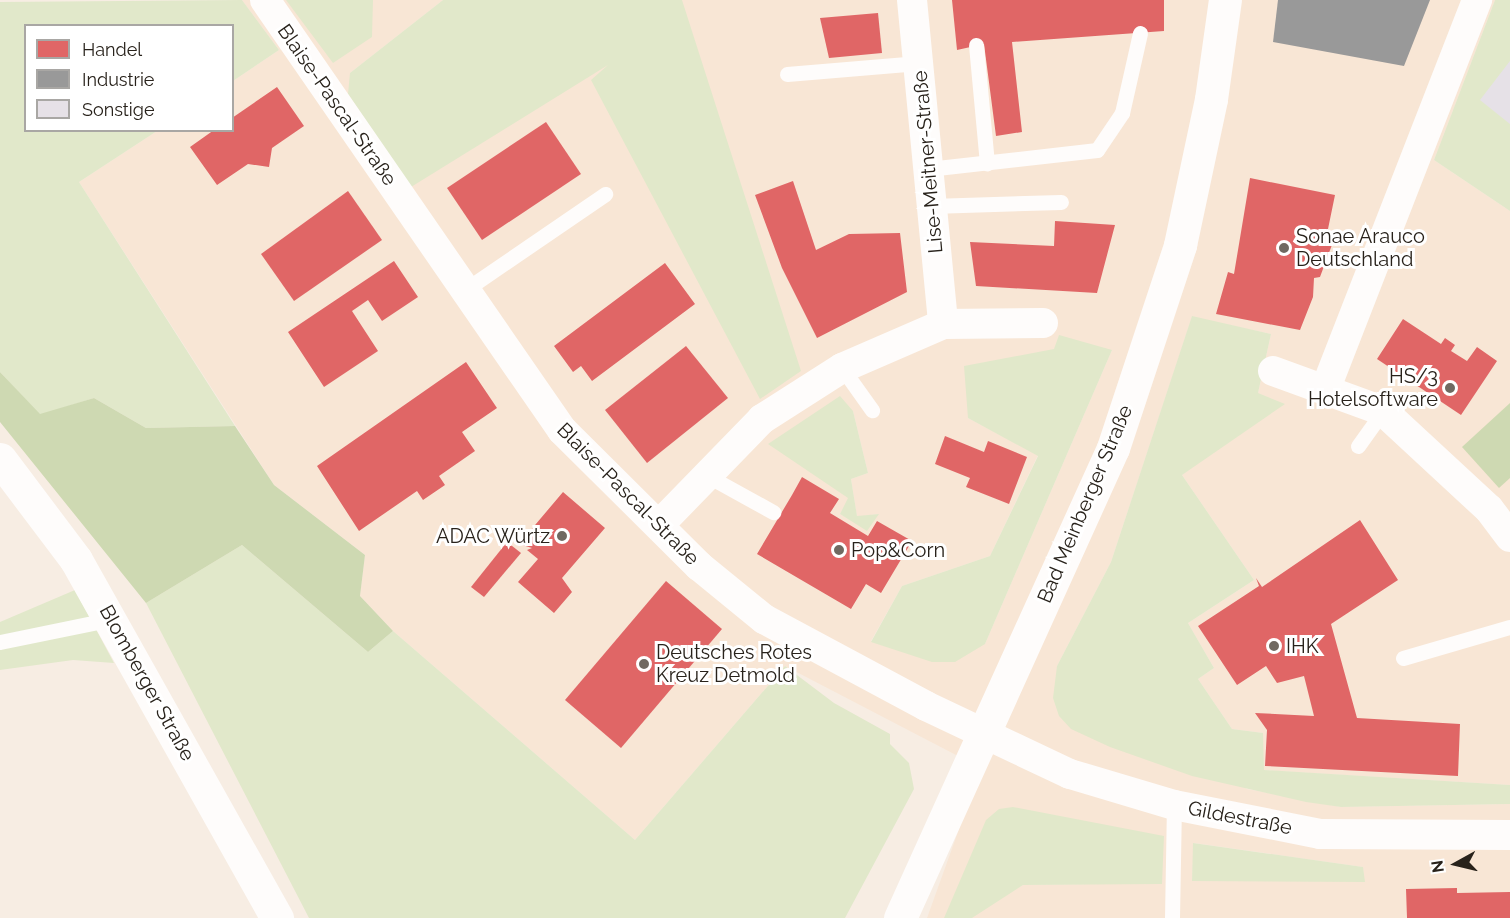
<!DOCTYPE html>
<meta charset="utf-8">
<style>
body{margin:0}
#map{position:relative;width:1510px;height:918px;overflow:hidden;background:#f7ede3;font-family:Raleway,sans-serif}
div>[style]{position:absolute}
[style*='--x']{left:calc(var(--x)*1px);top:calc(var(--y)*1px);width:calc(var(--w)*1px);rotate:calc(var(--a)*1deg)}
.built>*{inset:0;background:#f8e6d5}
.green>*{inset:0;background:#e1e8ca}
.forest>*{inset:0;background:#ced9b2}
.shops>*{inset:0;background:#e06666}
.industry>*{inset:0;background:#999}
.building>*{inset:0;background:#e6e1e7}
.service>*{height:15px;margin:-7.5px;padding:0 7.5px;transform-origin:7.5px;border-radius:7.5px;background:#fefcfb}
.minor>*{height:30px;margin:-15px;padding:0 15px;transform-origin:15px;border-radius:15px;background:#fefcfb}
.secondary>*{height:33px;margin:-16.5px;padding:0 16.5px;transform-origin:16.5px;border-radius:16.5px;background:#fefcfb}
.dots>*{width:16px;height:16px;translate:-50% -50%;box-sizing:border-box;border:3px solid #fff;border-radius:50%}
span{translate:-50% -50%;white-space:nowrap;text-align:center;line-height:1.15;-webkit-text-stroke:6px #fff;paint-order:stroke}
.street-label{font-size:20px;color:#28221b}
.poi-label{font-size:20px;color:#28221b}
.left{translate:0 -50%;text-align:left}
.right{translate:-100% -50%;text-align:right}
.legend{position:absolute;left:24px;top:24px;width:210px;height:108px;box-sizing:border-box;background:#fff;border:2px solid #a9a7a4;margin:0;padding:8px 10px;list-style:none;font-size:18px;color:#28221b}
.legend li{display:flex;align-items:center;gap:12px;height:30px}
.legend b{width:30px;border:2px solid #a9a7a4}
.north{position:absolute;left:1426px;top:834px;width:60px;height:60px;-webkit-text-stroke:4px #fff;paint-order:stroke;rotate:262deg;font-size:16px;font-weight:700;line-height:24px;text-align:center;color:#28221b}
.north::after{content:'';display:block;margin:auto;width:21px;height:27px;background:#28221b;clip-path:polygon(50% 0,100% 100%,50% 72%,0 100%)}
</style>
<div id="map">
<div class="built">
<div style="clip-path:polygon(evenodd,242px 0,443px 0,350px 73px,583px 0,1495px 0,1434px 160px,1510px 211px,1510px 785px,1263px 770px,1263px 733px,1232px 729px,1198px 679px,1214px 668px,1188px 623px,1254px 580px,1182px 475px,1258px 393px,1271px 334px,1192px 317px,1111px 562px,1057px 666px,1247px 789px,1341px 807px,1510px 804px,1510px 918px,927px 918px,981px 768px,785px 666px,635px 840px,393px 631px,360px 596px,365px 555px,274px 485px,79px 182px,157px 131px,232px 130px,233px 81px,279px 50px,242px 0,1054px 349px,1112px 350px,985px 644px,871px 641px,902px 586px,990px 556px,1038px 455px,968px 418px,1054px 349px,242px 0,853px 411px,868px 473px,851px 479px,857px 517px,878px 514px,867px 530px,840px 514px,849px 499px,853px 411px,242px 0,999px 809px,1162px 883px,1023px 885px,987px 903px,999px 809px,242px 0,1194px 843px,1363px 867px,1364px 881px,1192px 881px,1194px 843px)"></div>
</div>
<div class="green">
<div style="clip-path:polygon(242px 0,279px 50px,233px 81px,232px 26px,26px 26px,26px 130px,157px 131px,79px 182px,235px 426px,146px 428px,94px 398px,40px 415px,0 372px,0 2px)"></div>
<div style="clip-path:polygon(286px 0,373px 0,372px 37px,333px 63px)"></div>
<div style="clip-path:polygon(443px 0,682px 0,801px 371px,760px 399px,591px 80px,608px 65px,411px 187px,348px 94px,350px 73px)"></div>
<div style="clip-path:polygon(1495px 0,1510px 0,1510px 211px,1434px 160px)"></div>
<div style="clip-path:polygon(1192px 316px,1271px 334px,1258px 393px,1285px 404px,1182px 475px,1254px 580px,1188px 623px,1214px 668px,1198px 679px,1232px 729px,1263px 733px,1264px 770px,1510px 785px,1510px 804px,1341px 807px,1306px 802px,1192px 776px,1110px 747px,1071px 729px,1059px 716px,1053px 698px,1057px 666px,1111px 562px)"></div>
<div style="clip-path:polygon(1059px 335px,1112px 350px,985px 644px,955px 662px,932px 662px,871px 642px,902px 586px,990px 556px,1038px 456px,968px 418px,964px 366px,1054px 349px)"></div>
<div style="clip-path:polygon(840px 396px,853px 411px,868px 473px,851px 479px,857px 516px,879px 514px,867px 531px,840px 514px,848px 498px,768px 444px)"></div>
<div style="clip-path:polygon(242px 545px,368px 652px,393px 631px,635px 840px,785px 666px,834px 703px,890px 734px,890px 744px,909px 763px,914px 789px,845px 918px,309px 918px,146px 603px)"></div>
<div style="clip-path:polygon(75px 590px,114px 663px,73px 660px,0 670px,0 622px)"></div>
<div style="clip-path:polygon(1013px 807px,1164px 836px,1162px 884px,1023px 885px,972px 918px,944px 918px,986px 820px,999px 809px)"></div>
<div style="clip-path:polygon(1193px 843px,1363px 867px,1365px 882px,1192px 881px)"></div>
</div>
<div class="forest">
<div style="clip-path:polygon(0 372px,40px 414px,94px 398px,146px 428px,235px 426px,274px 485px,365px 555px,360px 596px,393px 631px,368px 652px,242px 545px,146px 603px,0 422px)"></div>
<div style="clip-path:polygon(1510px 403px,1510px 478px,1499px 488px,1462px 447px)"></div>
</div>
<div class="shops">
<div style="clip-path:polygon(952px 0,1164px 0,1164px 31px,1012px 42px,1022px 132px,996px 136px,984px 44px,957px 50px)"></div>
<div style="clip-path:polygon(878px 13px,882px 53px,829px 58px,820px 18px)"></div>
<div style="clip-path:polygon(277px 87px,304px 126px,272px 148px,269px 167px,248px 164px,217px 185px,190px 147px,214px 130px,232px 130px,232px 118px)"></div>
<div style="clip-path:polygon(546px 122px,581px 174px,482px 240px,447px 188px)"></div>
<div style="clip-path:polygon(1250px 178px,1335px 195px,1328px 229px,1336px 234px,1320px 277px,1314px 278px,1313px 297px,1300px 330px,1216px 314px,1228px 272px,1234px 274px)"></div>
<div style="clip-path:polygon(793px 181px,816px 250px,849px 234px,900px 233px,907px 292px,817px 338px,782px 268px,755px 195px)"></div>
<div style="clip-path:polygon(348px 191px,382px 240px,294px 301px,261px 254px)"></div>
<div style="clip-path:polygon(1055px 221px,1115px 225px,1097px 293px,976px 286px,970px 242px,1054px 246px)"></div>
<div style="clip-path:polygon(394px 261px,418px 297px,382px 321px,368px 300px,352px 311px,378px 351px,324px 387px,288px 332px)"></div>
<div style="clip-path:polygon(665px 263px,695px 304px,592px 381px,581px 366px,573px 372px,554px 346px)"></div>
<div style="clip-path:polygon(1403px 319px,1441px 344px,1445px 338px,1455px 345px,1451px 351px,1467px 361px,1477px 347px,1497px 361px,1461px 415px,1377px 359px)"></div>
<div style="clip-path:polygon(686px 346px,728px 398px,647px 463px,605px 410px)"></div>
<div style="clip-path:polygon(466px 362px,497px 408px,462px 432px,475px 451px,439px 476px,445px 485px,423px 500px,417px 491px,359px 531px,317px 466px)"></div>
<div style="clip-path:polygon(945px 436px,984px 452px,988px 441px,1027px 457px,1009px 504px,966px 487px,970px 478px,935px 464px)"></div>
<div style="clip-path:polygon(802px 477px,839px 499px,830px 513px,868px 536px,877px 521px,912px 541px,881px 593px,866px 584px,851px 609px,757px 554px,792px 495px,801px 500px,792px 495px)"></div>
<div style="clip-path:polygon(563px 492px,605px 528px,562px 578px,572px 592px,554px 613px,518px 582px,538px 559px,527px 550px,532px 548px,519px 544px)"></div>
<div style="clip-path:polygon(1360px 520px,1398px 580px,1331px 624px,1357px 718px,1460px 724px,1458px 776px,1265px 766px,1267px 730px,1255px 713px,1314px 716px,1304px 676px,1277px 683px,1266px 666px,1237px 685px,1198px 626px,1259px 586px,1256px 578px,1262px 587px)"></div>
<div style="clip-path:polygon(507px 542px,521px 553px,484px 597px,471px 587px)"></div>
<div style="clip-path:polygon(666px 581px,722px 629px,621px 748px,565px 700px)"></div>
<div style="clip-path:polygon(1457px 888px,1457px 893px,1510px 892px,1510px 918px,1407px 918px,1406px 889px)"></div>
</div>
<div class="industry">
<div style="clip-path:polygon(1278px 0,1430px 0,1404px 66px,1273px 42px)"></div>
</div>
<div class="building">
<div style="clip-path:polygon(1510px 61px,1510px 124px,1480px 100px)"></div>
</div>
<div class="service">
<div style="--x:976;--y:45;--w:119;--a:84.7"></div>
<div style="--x:787;--y:74;--w:132;--a:-4.8"></div>
<div style="--x:928;--y:169;--w:170;--a:-6.4"></div>
<div style="--x:1097;--y:150;--w:45;--a:-56"></div>
<div style="--x:1122;--y:113;--w:82;--a:-77.3"></div>
<div style="--x:931;--y:206;--w:130;--a:-1.8"></div>
<div style="--x:465;--y:290;--w:170;--a:-34.4"></div>
<div style="--x:842;--y:368;--w:52;--a:54.5"></div>
<div style="--x:1358;--y:446;--w:43;--a:-54.5"></div>
<div style="--x:706;--y:475;--w:77;--a:28.9"></div>
<div style="--x:0;--y:642;--w:114;--a:-11.6"></div>
<div style="--x:1403;--y:658;--w:111;--a:-16.2"></div>
<div style="--x:1172;--y:918;--w:113;--a:-89"></div>
</div>
<div class="minor">
<div style="--x:265;--y:0;--w:523;--a:55.37"></div>
<div style="--x:562;--y:430;--w:193;--a:44.8"></div>
<div style="--x:699;--y:566;--w:84;--a:39.2"></div>
<div style="--x:764;--y:619;--w:184;--a:28.2"></div>
<div style="--x:926;--y:706;--w:159;--a:25.3"></div>
<div style="--x:1070;--y:774;--w:109;--a:16.6"></div>
<div style="--x:1174;--y:805;--w:149;--a:11.2"></div>
<div style="--x:1320;--y:834;--w:190;--a:0.3"></div>
<div style="--x:912;--y:0;--w:325;--a:84.5"></div>
<div style="--x:1273;--y:371;--w:117;--a:20"></div>
<div style="--x:1383;--y:411;--w:144;--a:42.8"></div>
<div style="--x:1489;--y:509;--w:35;--a:53"></div>
<div style="--x:1325;--y:390;--w:419;--a:-68.7"></div>
<div style="--x:659;--y:525;--w:148;--a:-45.8"></div>
<div style="--x:762;--y:419;--w:95;--a:-32.5"></div>
<div style="--x:842;--y:368;--w:110;--a:-23.5"></div>
<div style="--x:943;--y:324;--w:100;--a:-0.6"></div>
</div>
<div class="secondary">
<div style="--x:0;--y:459;--w:126;--a:53"></div>
<div style="--x:76;--y:560;--w:411;--a:60.7"></div>
<div style="--x:900;--y:918;--w:516;--a:-65.62"></div>
<div style="--x:1113;--y:448;--w:214;--a:-71.7"></div>
<div style="--x:1180;--y:245;--w:149;--a:-78"></div>
<div style="--x:1211;--y:99;--w:100;--a:-82"></div>
</div>
<div class="dots">
<div style="left:1284px;top:248px;background:#706961"></div>
<div style="left:1450px;top:388px;background:#706961"></div>
<div style="left:562px;top:536px;background:#706961"></div>
<div style="left:839px;top:550px;background:#706961"></div>
<div style="left:1274px;top:646px;background:#706961"></div>
<div style="left:644px;top:664px;background:#706961"></div>
</div>
<div class="street-label">
<span style="left:337px;top:105px;rotate:55deg">Blaise-Pascal-Straße</span>
<span style="left:928px;top:162px;rotate:-95deg">Lise-Meitner-Straße</span>
<span style="left:628px;top:494px;rotate:45deg">Blaise-Pascal-Straße</span>
<span style="left:1085px;top:504px;rotate:-67deg">Bad Meinberger Straße</span>
<span style="left:147px;top:683px;rotate:61deg">Blomberger Straße</span>
<span style="left:1240px;top:818px;rotate:11deg">Gildestraße</span>
</div>
<div class="poi-label">
<span class="left" style="left:1296px;top:248px">Sonae Arauco<br>Deutschland</span>
<span class="right" style="left:1438px;top:388px">HS/3<br>Hotelsoftware</span>
<span class="right" style="left:550px;top:536px">ADAC Würtz</span>
<span class="left" style="left:851px;top:550px">Pop&amp;Corn</span>
<span class="left" style="left:1286px;top:646px">IHK</span>
<span class="left" style="left:656px;top:664px">Deutsches Rotes<br>Kreuz Detmold</span>
</div>
<ul class="legend">
<li><b style="height:16px;background:#e06666"></b>Handel</li>
<li><b style="height:16px;background:#999"></b>Industrie</li>
<li><b style="height:16px;background:#e6e1e7"></b>Sonstige</li>
</ul>
<div class="north">N</div>
</div>
